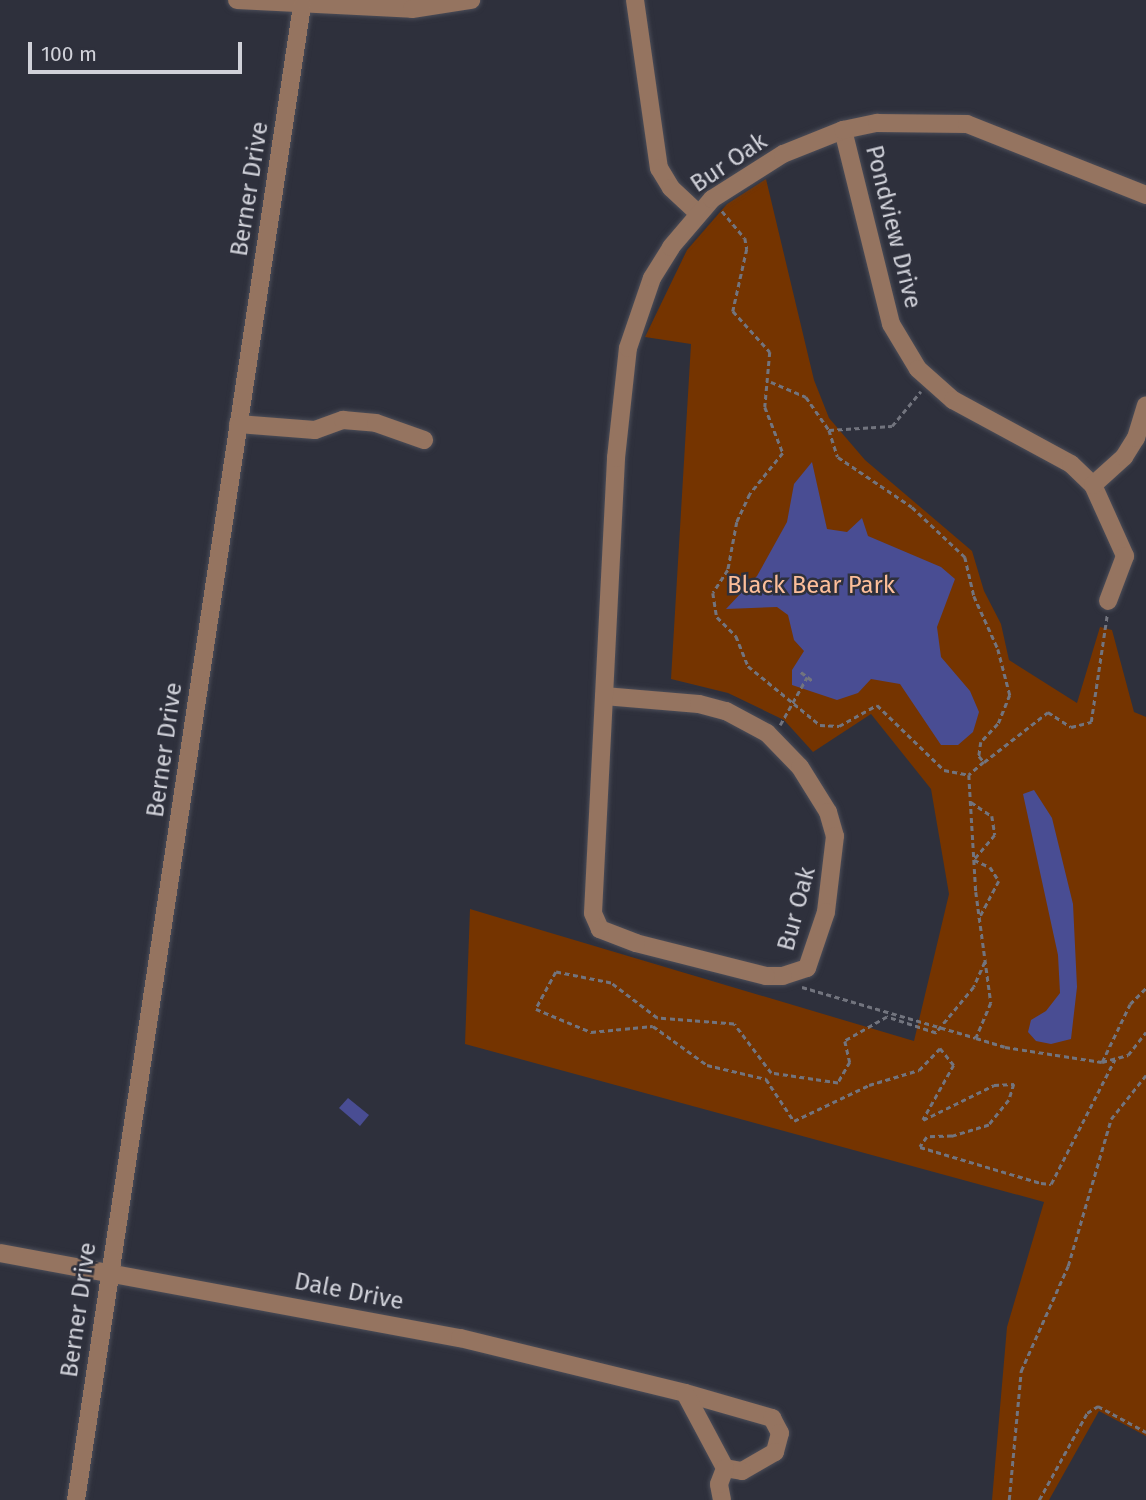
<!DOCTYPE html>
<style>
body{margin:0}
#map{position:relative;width:1146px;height:1500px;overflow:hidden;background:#2e303c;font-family:"Fira Sans",sans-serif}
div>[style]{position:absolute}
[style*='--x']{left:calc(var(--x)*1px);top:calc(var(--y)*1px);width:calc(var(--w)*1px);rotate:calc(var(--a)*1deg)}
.green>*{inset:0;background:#753400}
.water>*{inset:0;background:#494d93}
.path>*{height:2.5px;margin-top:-1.25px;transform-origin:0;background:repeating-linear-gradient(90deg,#72747e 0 5px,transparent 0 8.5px)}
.roads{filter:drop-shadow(0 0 2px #4b4d58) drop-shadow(0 0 2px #4b4d58)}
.minor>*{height:18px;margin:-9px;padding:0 9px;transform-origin:9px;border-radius:9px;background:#957460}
span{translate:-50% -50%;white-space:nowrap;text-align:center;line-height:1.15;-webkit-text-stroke:5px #2e303c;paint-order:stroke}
.street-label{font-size:24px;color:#d0d1d9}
.park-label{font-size:24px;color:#fcbe9a}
.scale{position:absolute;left:28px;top:42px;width:214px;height:32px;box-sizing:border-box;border:4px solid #d0d1d9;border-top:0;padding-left:9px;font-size:21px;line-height:24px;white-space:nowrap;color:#d0d1d9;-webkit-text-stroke:5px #2e303c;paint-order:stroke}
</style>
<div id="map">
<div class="green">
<div style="clip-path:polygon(766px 179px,814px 380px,829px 418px,865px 460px,972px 551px,984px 591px,1001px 624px,1009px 660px,1077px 703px,1100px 627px,1112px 630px,1134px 712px,1146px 717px,1146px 1436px,1099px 1411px,1049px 1500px,992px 1500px,1007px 1327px,1044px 1202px,465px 1044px,470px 909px,914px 1041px,949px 894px,931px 789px,871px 714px,813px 752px,784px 720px,728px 693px,671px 679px,691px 344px,645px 337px,687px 250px,727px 204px)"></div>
</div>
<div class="water">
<div style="clip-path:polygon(812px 462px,827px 529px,847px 532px,862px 518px,868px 536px,941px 567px,955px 579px,937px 627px,941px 657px,970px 691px,979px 712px,973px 732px,958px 745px,941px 745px,900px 684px,871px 679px,858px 693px,837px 700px,792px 685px,792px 670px,804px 651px,794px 640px,788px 615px,777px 607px,726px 609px,757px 576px,787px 522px,794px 484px)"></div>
<div style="clip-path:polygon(1034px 790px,1052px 818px,1073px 904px,1077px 987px,1071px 1039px,1051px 1044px,1036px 1041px,1028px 1032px,1031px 1020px,1046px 1011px,1060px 993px,1058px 955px,1023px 794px)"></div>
<div style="clip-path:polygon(348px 1098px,369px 1115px,360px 1126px,339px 1108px)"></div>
</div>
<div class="path">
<div style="--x:722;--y:211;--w:35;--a:50"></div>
<div style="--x:745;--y:238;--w:11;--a:80"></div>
<div style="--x:747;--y:249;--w:64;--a:102.7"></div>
<div style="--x:733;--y:311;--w:55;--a:47.9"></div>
<div style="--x:770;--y:352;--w:55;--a:95.2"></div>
<div style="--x:765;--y:407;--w:49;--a:68.6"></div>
<div style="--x:783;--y:453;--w:53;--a:128.8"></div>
<div style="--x:750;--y:494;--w:31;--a:115"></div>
<div style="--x:737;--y:522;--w:49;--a:100.6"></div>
<div style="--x:728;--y:570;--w:27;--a:123"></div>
<div style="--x:713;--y:593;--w:24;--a:81"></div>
<div style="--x:717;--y:617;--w:27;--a:45"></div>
<div style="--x:736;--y:636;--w:32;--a:68"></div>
<div style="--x:748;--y:666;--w:93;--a:39.3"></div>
<div style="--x:820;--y:725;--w:19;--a:3"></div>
<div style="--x:839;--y:726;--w:43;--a:-28.9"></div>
<div style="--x:877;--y:705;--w:93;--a:44.1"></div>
<div style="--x:944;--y:770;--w:25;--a:11"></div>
<div style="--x:969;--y:775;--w:117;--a:86.6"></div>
<div style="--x:976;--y:892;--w:112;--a:82.3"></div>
<div style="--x:991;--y:1003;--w:38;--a:113"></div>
<div style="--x:976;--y:1038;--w:30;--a:17"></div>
<div style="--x:1005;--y:1047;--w:98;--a:8.8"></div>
<div style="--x:1102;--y:1062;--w:27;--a:-15"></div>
<div style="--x:1128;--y:1055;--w:29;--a:-52"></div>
<div style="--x:771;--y:382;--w:38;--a:23"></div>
<div style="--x:806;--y:397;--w:40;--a:55.1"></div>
<div style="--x:829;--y:430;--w:28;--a:72"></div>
<div style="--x:838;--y:457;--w:89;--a:34"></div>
<div style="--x:912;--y:507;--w:73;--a:43.3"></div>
<div style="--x:965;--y:557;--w:40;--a:77"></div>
<div style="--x:974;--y:596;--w:58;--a:65.6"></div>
<div style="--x:998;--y:649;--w:48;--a:75.4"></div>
<div style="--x:1010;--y:695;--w:31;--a:112"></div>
<div style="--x:998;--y:724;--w:25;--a:133"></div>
<div style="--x:981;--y:742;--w:14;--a:98"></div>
<div style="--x:979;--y:756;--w:8;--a:50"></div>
<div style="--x:984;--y:762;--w:20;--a:139"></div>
<div style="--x:829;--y:430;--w:63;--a:-3.6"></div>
<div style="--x:892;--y:426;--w:45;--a:-50.4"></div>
<div style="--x:801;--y:672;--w:15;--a:37"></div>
<div style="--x:780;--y:725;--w:55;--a:-60.6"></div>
<div style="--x:984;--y:762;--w:81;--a:-38"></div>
<div style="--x:1048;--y:712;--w:27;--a:33"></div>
<div style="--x:1071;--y:727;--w:21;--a:-14"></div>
<div style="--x:1091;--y:722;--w:108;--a:-81.5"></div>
<div style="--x:971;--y:802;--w:25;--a:34"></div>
<div style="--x:992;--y:816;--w:19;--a:81"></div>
<div style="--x:995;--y:835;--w:33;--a:130"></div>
<div style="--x:974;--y:860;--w:17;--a:24"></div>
<div style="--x:990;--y:867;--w:17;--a:57"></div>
<div style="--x:999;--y:881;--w:43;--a:117.8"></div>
<div style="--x:985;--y:962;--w:27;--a:114"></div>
<div style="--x:974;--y:987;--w:60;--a:129.6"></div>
<div style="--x:936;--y:1033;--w:52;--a:-161.9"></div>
<div style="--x:887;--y:1017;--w:48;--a:150.3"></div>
<div style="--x:845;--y:1041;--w:22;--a:77"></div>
<div style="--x:850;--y:1062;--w:24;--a:120"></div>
<div style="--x:838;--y:1083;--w:68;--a:-171.5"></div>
<div style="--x:771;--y:1073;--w:61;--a:-127.1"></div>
<div style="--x:734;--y:1024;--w:77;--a:-175.5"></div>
<div style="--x:657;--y:1018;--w:58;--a:-142.7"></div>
<div style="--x:611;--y:983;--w:56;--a:-168.7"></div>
<div style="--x:556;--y:972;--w:42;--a:118.4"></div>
<div style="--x:536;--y:1009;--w:60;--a:22.7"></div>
<div style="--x:591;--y:1032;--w:62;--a:-5.5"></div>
<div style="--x:653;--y:1026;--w:67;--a:35.8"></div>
<div style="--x:707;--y:1065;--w:61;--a:13.3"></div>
<div style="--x:766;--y:1079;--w:50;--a:56.3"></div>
<div style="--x:794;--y:1121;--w:83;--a:-25.6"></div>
<div style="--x:869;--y:1085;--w:52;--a:-16.7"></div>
<div style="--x:919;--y:1070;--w:30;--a:-46"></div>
<div style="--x:940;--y:1048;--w:22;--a:51"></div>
<div style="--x:954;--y:1065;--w:63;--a:119.4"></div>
<div style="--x:923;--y:1120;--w:79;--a:-26.2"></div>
<div style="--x:994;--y:1085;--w:20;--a:-3"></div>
<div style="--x:1014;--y:1084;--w:17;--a:107"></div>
<div style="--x:1009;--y:1100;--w:32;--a:129"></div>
<div style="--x:989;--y:1125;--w:39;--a:163"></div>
<div style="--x:952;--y:1136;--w:25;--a:178"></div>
<div style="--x:927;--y:1137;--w:12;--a:125"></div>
<div style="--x:920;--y:1147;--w:126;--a:16.6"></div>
<div style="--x:1041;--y:1183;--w:10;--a:6"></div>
<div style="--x:1051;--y:1184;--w:140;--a:-62.9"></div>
<div style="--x:802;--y:987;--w:181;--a:16.3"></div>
<div style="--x:1102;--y:1062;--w:64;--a:-64.2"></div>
<div style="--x:1130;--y:1004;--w:23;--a:-45"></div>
<div style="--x:1009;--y:1500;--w:130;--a:-84.7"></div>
<div style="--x:1021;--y:1371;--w:115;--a:-65.9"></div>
<div style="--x:1068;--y:1266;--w:153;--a:-73.7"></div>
<div style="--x:1111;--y:1119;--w:56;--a:-51.5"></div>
<div style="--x:1039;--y:1500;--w:99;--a:-61.1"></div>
<div style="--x:1087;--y:1413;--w:13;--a:-32"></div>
<div style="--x:1098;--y:1406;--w:55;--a:28.4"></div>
</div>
<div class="roads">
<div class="minor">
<div style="--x:237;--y:0;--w:175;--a:2.9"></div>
<div style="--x:412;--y:9;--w:60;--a:-8.7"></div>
<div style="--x:635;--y:0;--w:170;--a:81.9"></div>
<div style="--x:659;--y:168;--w:23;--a:59"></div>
<div style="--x:671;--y:188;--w:37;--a:43"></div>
<div style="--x:843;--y:130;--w:200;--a:76.1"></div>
<div style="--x:891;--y:324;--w:52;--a:59"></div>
<div style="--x:918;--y:369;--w:47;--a:41.5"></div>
<div style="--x:953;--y:400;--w:134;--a:28.5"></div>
<div style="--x:1071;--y:464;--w:30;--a:44"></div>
<div style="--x:1093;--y:485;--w:78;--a:65.7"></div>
<div style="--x:1125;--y:556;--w:48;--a:110.7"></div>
<div style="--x:238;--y:424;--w:77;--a:4.5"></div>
<div style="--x:315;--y:430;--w:30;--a:-20"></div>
<div style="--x:343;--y:420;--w:33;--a:5"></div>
<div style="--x:376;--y:423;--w:51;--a:19.5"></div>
<div style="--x:1093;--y:485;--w:42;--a:-42.1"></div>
<div style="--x:1124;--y:457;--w:22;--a:-58"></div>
<div style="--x:1136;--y:438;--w:34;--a:-73"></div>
<div style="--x:604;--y:696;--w:95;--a:4.8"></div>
<div style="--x:699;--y:704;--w:28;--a:15"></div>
<div style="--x:726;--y:711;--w:47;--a:28.2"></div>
<div style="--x:767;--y:733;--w:47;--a:45.9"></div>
<div style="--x:800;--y:767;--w:53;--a:58.1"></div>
<div style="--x:828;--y:812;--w:25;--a:74"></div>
<div style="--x:835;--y:836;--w:77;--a:96.8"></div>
<div style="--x:826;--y:912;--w:59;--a:108.7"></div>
<div style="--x:807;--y:968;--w:25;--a:162"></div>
<div style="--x:783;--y:976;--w:17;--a:180"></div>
<div style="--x:766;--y:976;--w:134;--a:-165.8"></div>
<div style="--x:636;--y:943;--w:39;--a:-159"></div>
<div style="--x:600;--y:929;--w:17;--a:-114"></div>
<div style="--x:593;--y:913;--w:456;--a:-87.1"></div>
<div style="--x:616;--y:458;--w:111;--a:-83.8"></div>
<div style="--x:628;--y:348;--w:74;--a:-71.1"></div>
<div style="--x:652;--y:278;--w:36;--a:-58"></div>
<div style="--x:671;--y:247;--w:63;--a:-49.5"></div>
<div style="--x:712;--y:199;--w:84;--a:-32.4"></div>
<div style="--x:783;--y:154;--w:65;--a:-21.8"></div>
<div style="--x:843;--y:130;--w:35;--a:-12"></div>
<div style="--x:877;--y:123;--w:90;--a:0.6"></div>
<div style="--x:967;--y:124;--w:193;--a:21.6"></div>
<div style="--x:0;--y:1253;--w:468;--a:10.5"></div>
<div style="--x:460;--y:1338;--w:232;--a:13.7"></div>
<div style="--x:685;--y:1393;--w:91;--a:16"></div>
<div style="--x:772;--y:1418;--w:17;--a:62"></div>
<div style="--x:780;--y:1433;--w:20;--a:105"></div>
<div style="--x:775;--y:1452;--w:38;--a:150"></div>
<div style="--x:742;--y:1471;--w:17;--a:-170"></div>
<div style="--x:725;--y:1468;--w:85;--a:-118.1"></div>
<div style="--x:76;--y:1500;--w:1511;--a:-81.4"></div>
<div style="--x:722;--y:1500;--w:16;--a:-101"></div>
<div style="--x:719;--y:1484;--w:17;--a:-69"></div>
</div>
</div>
<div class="street-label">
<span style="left:729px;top:163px;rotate:-34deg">Bur Oak</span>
<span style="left:250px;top:189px;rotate:-81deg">Berner Drive</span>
<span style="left:893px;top:227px;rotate:76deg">Pondview Drive</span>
<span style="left:165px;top:750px;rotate:-82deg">Berner Drive</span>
<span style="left:797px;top:909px;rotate:-75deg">Bur Oak</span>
<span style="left:349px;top:1292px;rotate:11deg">Dale Drive</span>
<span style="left:79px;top:1310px;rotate:-82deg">Berner Drive</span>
</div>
<div class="park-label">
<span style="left:811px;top:586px">Black Bear Park</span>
</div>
<div class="scale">100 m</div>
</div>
